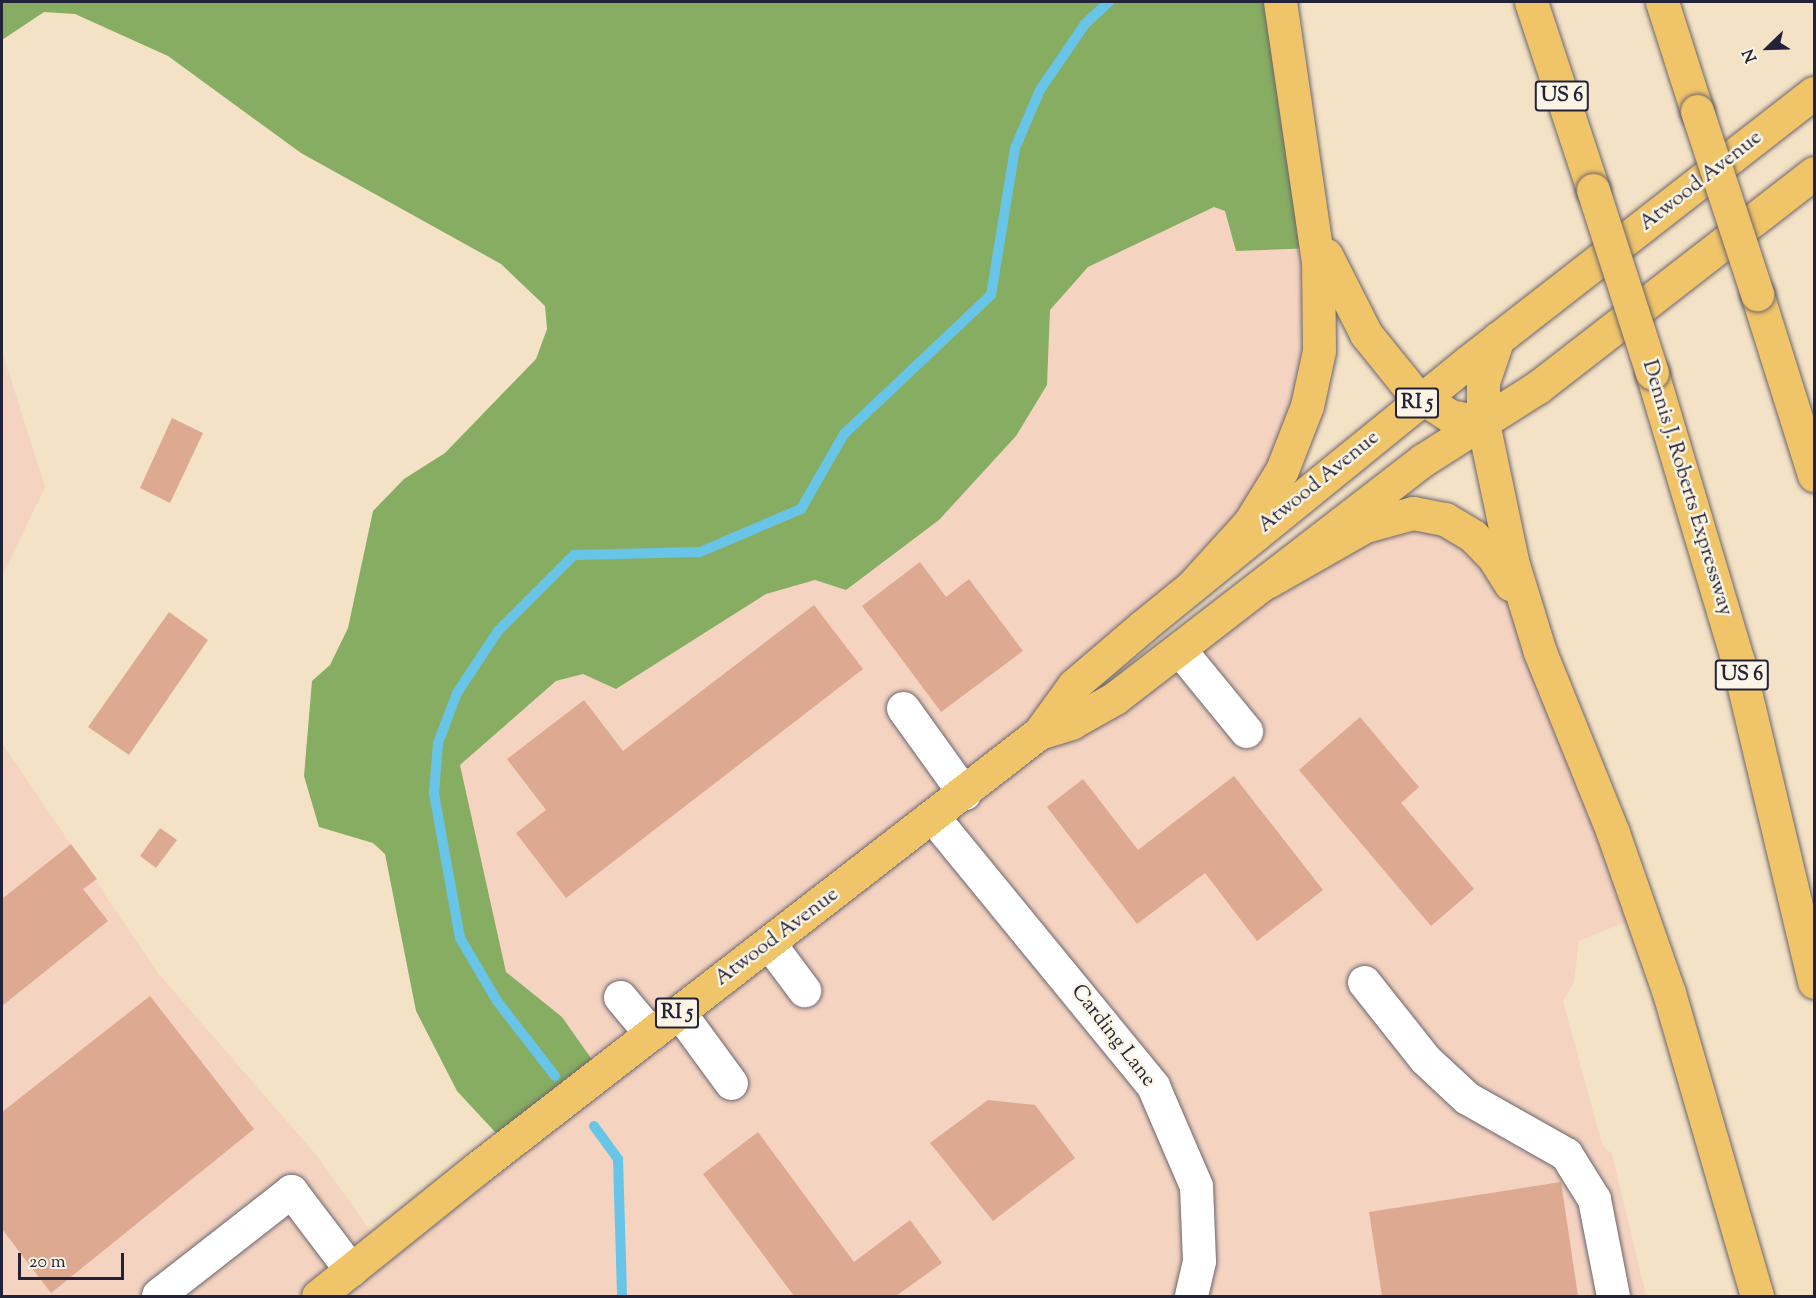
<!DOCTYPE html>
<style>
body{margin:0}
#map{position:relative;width:1816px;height:1298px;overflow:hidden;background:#f4e2c6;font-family:"Sorts Mill Goudy",serif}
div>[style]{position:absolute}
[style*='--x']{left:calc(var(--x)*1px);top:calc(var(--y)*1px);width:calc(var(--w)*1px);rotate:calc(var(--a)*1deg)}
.built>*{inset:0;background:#f4d3c1}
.forest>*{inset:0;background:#86ad62}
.stream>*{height:10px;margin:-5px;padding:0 5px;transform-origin:5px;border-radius:5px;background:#69c5e7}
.building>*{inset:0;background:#dda990}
.roads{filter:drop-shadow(0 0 2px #6c656c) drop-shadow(0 0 2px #6c656c)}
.minor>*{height:33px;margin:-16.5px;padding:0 16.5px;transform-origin:16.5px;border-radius:16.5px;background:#fff}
.major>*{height:33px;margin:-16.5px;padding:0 16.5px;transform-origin:16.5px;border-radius:16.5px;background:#f0c469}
.highway>*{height:33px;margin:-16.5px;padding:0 16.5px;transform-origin:16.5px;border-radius:16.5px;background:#f0c469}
.bridges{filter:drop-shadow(0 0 2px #6c656c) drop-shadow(0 0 2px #6c656c)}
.highway-bridge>*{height:33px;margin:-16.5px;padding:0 16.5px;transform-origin:16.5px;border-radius:16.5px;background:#f0c469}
span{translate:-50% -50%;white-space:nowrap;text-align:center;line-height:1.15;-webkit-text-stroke:5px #fcf5e5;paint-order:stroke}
.shield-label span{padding:2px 4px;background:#fcf5e5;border:2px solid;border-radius:4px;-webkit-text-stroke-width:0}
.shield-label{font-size:20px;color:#22223b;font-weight:700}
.street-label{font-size:21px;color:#22223b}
.frame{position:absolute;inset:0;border:3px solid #22223b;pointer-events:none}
.north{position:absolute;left:1738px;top:18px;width:60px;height:60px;-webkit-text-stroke:4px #fcf5e5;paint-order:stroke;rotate:247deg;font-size:16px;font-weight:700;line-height:24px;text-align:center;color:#22223b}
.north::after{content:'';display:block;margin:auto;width:21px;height:27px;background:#22223b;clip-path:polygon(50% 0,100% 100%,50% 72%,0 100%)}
.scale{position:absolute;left:18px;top:1253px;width:106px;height:27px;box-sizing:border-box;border:3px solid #22223b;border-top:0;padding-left:8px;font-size:18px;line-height:21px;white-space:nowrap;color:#22223b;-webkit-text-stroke:4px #fcf5e5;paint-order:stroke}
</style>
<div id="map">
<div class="built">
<div style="clip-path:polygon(1214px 207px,1225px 211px,1236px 251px,1321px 248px,1299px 438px,1123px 661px,1079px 710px,1370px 516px,1486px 537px,1648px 913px,1579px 941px,1574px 982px,1563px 1001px,1602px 1144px,1612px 1154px,1646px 1296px,2px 1296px,2px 743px,158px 973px,318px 1157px,381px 1246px,595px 1081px,562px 1017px,506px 972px,460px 765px,556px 681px,583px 674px,616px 689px,766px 594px,815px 580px,846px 590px,939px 520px,1047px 385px,1050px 310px,1088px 267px)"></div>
<div style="clip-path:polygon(2px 351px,45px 487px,2px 577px)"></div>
</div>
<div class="forest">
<div style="clip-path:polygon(2px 2px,1275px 2px,1315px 248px,1236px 251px,1225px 211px,1214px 207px,1088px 267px,1050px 310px,1047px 385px,1016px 436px,939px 520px,846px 590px,815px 580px,766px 594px,616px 689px,583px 674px,556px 681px,460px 765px,506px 972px,562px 1017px,600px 1071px,509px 1147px,457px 1091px,416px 1011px,385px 854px,373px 843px,319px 827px,304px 776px,312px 681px,330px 665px,348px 628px,373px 511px,404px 479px,445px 453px,536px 359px,547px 329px,545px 306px,501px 264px,301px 153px,168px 56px,75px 14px,44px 12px,2px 40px)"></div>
</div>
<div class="stream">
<div style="--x:555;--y:1076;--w:95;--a:-127.7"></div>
<div style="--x:497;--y:1001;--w:73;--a:-120.4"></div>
<div style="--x:460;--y:938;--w:147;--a:-100.2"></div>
<div style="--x:434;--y:793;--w:50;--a:-85.4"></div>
<div style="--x:438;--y:743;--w:53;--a:-69.2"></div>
<div style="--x:457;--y:693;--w:74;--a:-56.5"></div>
<div style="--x:498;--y:631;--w:107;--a:-45"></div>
<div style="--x:574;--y:555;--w:126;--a:-1.4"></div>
<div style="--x:700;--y:552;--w:110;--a:-23.1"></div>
<div style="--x:801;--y:509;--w:86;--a:-60.2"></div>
<div style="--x:844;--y:434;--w:202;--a:-43.4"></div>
<div style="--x:991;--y:295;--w:149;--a:-80.7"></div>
<div style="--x:1015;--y:148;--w:63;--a:-66.7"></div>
<div style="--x:1040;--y:90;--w:80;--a:-55.7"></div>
<div style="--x:1085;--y:24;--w:33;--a:-43"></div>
<div style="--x:594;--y:1126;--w:41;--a:54"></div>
<div style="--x:618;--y:1159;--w:137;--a:88.3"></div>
</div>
<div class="building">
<div style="clip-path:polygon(172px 418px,203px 433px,170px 503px,140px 488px)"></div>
<div style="clip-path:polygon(920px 562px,946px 597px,969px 579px,1023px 651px,941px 712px,862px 606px)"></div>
<div style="clip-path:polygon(814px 605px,863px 669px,566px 898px,516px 833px,546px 810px,507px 759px,584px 700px,623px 751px)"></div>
<div style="clip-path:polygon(169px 612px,208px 640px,129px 755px,88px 727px)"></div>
<div style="clip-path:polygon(1360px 717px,1419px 787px,1401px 803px,1474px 889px,1431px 926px,1299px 770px)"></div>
<div style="clip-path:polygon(1234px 776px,1323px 890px,1257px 941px,1205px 873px,1137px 924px,1047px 807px,1083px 779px,1138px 850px)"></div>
<div style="clip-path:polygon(160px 828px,177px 840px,156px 868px,140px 856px)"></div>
<div style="clip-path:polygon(71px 844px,97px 879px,83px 889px,108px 921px,2px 1006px,2px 899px)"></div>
<div style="clip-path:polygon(150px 996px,254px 1129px,51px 1293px,2px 1229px,2px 1112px)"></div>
<div style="clip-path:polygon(988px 1100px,1035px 1105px,1075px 1158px,993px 1221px,930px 1143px)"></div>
<div style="clip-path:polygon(758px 1132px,854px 1262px,910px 1220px,942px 1263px,896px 1296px,794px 1296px,703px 1174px)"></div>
<div style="clip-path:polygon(1561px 1182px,1578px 1296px,1382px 1296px,1369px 1212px)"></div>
</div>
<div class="roads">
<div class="minor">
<div style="--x:1179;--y:649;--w:106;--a:50.7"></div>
<div style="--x:903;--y:708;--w:105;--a:54.3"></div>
<div style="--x:933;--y:817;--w:348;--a:50.7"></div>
<div style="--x:1153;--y:1086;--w:109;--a:66.7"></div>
<div style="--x:1196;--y:1186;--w:75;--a:87.7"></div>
<div style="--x:1199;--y:1261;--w:36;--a:103"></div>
<div style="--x:769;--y:943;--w:59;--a:53.3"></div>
<div style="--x:1364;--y:982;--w:98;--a:51.6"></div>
<div style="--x:1425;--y:1059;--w:57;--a:42.9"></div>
<div style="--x:1467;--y:1098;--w:114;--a:29.5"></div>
<div style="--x:1566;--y:1154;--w:53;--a:58.1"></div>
<div style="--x:1594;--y:1199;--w:99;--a:78.9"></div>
<div style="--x:620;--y:997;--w:48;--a:50"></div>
<div style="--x:679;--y:1012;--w:88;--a:53.8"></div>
<div style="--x:158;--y:1295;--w:169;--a:-38"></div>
<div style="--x:291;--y:1191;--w:99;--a:52.8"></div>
</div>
<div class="major">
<div style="--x:1039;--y:733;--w:34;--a:-17"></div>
<div style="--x:1071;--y:723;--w:51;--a:-29.6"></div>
<div style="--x:1115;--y:698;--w:389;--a:-37.7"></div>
<div style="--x:1423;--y:460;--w:136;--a:-32.4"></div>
<div style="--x:1538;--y:387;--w:349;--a:-37.8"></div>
<div style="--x:318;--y:1296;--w:203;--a:-38.8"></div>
<div style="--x:476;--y:1169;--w:712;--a:-37.76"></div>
<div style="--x:1039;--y:733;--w:59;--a:-53.9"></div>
<div style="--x:1074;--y:685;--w:91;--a:-40.5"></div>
<div style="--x:1143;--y:626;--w:419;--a:-39.1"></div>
<div style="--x:1468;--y:362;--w:438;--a:-37.9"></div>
</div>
<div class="highway">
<div style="--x:1531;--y:2;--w:198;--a:71.7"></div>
<div style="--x:1662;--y:2;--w:114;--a:72.2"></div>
<div style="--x:1326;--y:255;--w:89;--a:63.1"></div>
<div style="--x:1366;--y:334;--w:73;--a:51.1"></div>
<div style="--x:1412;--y:391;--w:45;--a:33.3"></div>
<div style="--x:1450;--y:416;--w:34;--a:12"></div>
<div style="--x:1757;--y:294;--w:190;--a:72.5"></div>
<div style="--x:1498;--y:338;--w:46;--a:108.8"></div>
<div style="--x:1483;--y:382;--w:41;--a:90"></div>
<div style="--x:1483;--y:423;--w:141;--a:78.1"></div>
<div style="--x:1512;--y:561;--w:95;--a:72.9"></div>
<div style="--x:1540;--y:652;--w:195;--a:68"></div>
<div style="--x:1613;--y:833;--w:170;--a:70.7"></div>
<div style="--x:1669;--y:993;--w:316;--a:73.8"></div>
<div style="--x:1652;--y:373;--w:302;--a:73.4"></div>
<div style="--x:1738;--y:662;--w:329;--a:76.6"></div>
<div style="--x:1267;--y:582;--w:113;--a:-29.7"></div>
<div style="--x:1365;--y:526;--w:50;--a:-15.2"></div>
<div style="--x:1413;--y:513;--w:33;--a:11"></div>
<div style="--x:1445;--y:519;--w:33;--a:31"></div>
<div style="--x:1473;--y:536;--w:30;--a:46"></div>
<div style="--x:1494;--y:558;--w:31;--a:58"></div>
<div style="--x:1192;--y:586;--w:86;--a:-47.8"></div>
<div style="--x:1250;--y:522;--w:61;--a:-58.4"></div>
<div style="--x:1282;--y:470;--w:69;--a:-68.7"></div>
<div style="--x:1307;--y:406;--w:56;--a:-77.7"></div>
<div style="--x:1319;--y:351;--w:89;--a:-90.6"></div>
<div style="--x:1318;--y:262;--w:263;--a:-98.3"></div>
</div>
</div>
<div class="bridges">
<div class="highway-bridge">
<div style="--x:1697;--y:111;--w:193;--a:71.8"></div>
<div style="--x:1593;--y:190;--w:192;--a:72.1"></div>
</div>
</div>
<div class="shield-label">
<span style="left:1562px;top:96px">US 6</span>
<span style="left:1417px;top:403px">RI 5</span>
<span style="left:1742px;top:675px">US 6</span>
<span style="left:677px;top:1013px">RI 5</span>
</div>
<div class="street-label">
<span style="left:1701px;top:181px;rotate:-38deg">Atwood Avenue</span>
<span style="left:1319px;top:482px;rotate:-39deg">Atwood Avenue</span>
<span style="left:1687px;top:488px;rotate:73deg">Dennis J. Roberts Expressway</span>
<span style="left:777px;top:937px;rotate:-37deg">Atwood Avenue</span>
<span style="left:1113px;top:1036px;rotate:52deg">Carding Lane</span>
</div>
<div class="frame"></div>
<div class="north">N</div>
<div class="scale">20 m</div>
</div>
